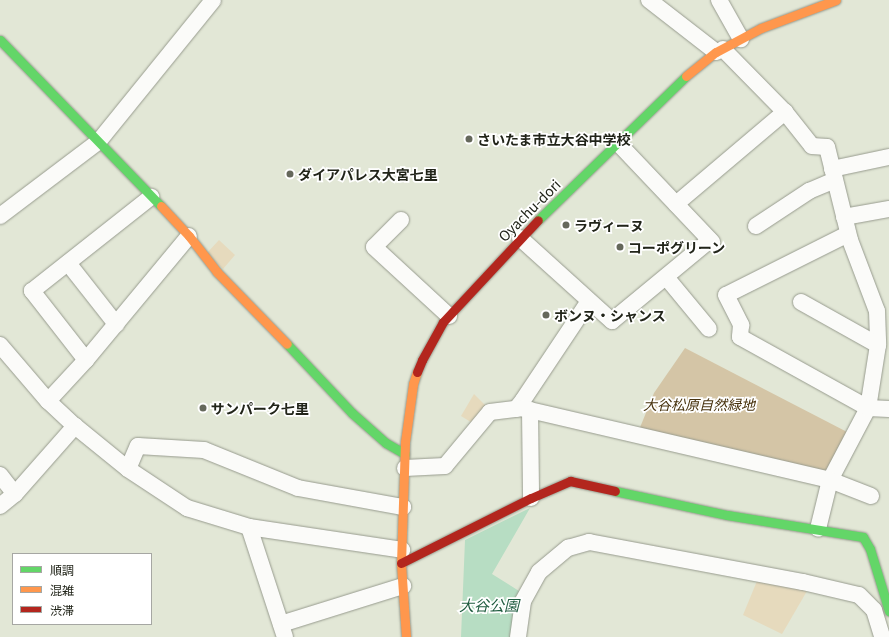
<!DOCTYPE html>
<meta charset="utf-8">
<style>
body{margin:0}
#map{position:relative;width:889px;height:637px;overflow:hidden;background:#e2e7d6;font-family:Georgia,"Noto Sans JP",serif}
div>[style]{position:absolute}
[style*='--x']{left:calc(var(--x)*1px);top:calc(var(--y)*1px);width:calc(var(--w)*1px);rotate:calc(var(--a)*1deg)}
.green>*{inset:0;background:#e6dabd}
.forest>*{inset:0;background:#d4c5a6}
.water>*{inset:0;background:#b7ddc3}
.roads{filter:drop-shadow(0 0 1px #979b8e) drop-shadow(0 0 1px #979b8e)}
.street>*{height:16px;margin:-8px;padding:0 8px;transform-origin:8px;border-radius:8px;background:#fbfbf9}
.fast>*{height:9px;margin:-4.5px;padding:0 4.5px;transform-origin:4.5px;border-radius:4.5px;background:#63d668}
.slow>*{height:9px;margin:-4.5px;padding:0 4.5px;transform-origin:4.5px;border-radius:4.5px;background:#ff974d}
.jam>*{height:9px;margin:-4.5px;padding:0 4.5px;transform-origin:4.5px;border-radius:4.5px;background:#b3261e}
.dots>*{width:11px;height:11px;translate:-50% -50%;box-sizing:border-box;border:2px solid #fff;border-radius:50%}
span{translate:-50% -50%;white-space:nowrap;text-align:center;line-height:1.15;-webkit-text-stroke:3.5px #fff;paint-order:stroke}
.poi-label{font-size:14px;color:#212419;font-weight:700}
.left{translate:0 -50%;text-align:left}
.street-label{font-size:14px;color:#212419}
.park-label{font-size:14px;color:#47320d;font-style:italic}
.water-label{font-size:15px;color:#1f5c3f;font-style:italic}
.legend{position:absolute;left:12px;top:553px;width:140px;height:72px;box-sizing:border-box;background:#fff;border:1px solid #a6a7a3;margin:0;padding:5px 7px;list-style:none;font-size:12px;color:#212419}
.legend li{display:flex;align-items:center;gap:8px;height:20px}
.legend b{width:20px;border:1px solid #a6a7a3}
</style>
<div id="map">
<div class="green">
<div style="clip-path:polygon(219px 240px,235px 255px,223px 269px,207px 253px)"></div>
<div style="clip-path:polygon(474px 394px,488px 408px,474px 424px,461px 416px)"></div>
<div style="clip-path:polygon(757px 581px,807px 591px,782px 634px,743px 615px)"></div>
</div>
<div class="forest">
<div style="clip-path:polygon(685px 348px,851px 434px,829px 477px,639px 430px,654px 393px)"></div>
</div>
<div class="water">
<div style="clip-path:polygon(530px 508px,492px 574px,519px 591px,511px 637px,461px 637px,465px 540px)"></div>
</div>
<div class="roads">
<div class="street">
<div style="--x:649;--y:0;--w:85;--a:37.8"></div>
<div style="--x:719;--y:0;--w:45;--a:60.6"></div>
<div style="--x:723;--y:49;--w:88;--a:45.5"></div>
<div style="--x:785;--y:112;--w:43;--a:51.5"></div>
<div style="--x:812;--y:146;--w:15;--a:4"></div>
<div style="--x:827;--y:147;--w:96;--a:76.1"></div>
<div style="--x:850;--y:240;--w:76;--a:69.2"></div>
<div style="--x:877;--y:311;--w:34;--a:88"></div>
<div style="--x:878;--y:345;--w:64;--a:99"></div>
<div style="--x:868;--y:408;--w:81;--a:117.8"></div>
<div style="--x:830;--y:480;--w:50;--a:103.8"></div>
<div style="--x:618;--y:143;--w:137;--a:46.5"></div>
<div style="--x:832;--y:169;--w:58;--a:-11.9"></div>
<div style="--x:676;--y:204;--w:143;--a:-40.2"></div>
<div style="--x:0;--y:216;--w:124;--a:-37.1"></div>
<div style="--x:99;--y:141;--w:181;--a:-51"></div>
<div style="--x:844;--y:217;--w:46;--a:-10.1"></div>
<div style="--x:401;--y:220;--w:38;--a:135"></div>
<div style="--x:374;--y:247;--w:102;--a:42.6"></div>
<div style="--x:756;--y:226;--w:64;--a:-33.4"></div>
<div style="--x:809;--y:191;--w:28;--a:-23"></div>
<div style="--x:848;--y:234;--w:136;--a:153.4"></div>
<div style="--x:726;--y:295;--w:34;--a:63"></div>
<div style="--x:741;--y:325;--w:12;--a:95"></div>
<div style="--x:740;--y:337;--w:146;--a:29"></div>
<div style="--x:868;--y:408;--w:21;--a:3"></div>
<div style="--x:520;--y:238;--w:124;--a:42.1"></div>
<div style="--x:612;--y:321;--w:127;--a:-39.6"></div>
<div style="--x:68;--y:263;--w:78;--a:51.8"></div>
<div style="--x:666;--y:277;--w:67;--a:50.4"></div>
<div style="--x:801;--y:302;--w:88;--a:29.2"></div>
<div style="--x:0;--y:345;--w:74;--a:49.4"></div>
<div style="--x:48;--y:401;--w:37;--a:43"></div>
<div style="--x:75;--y:426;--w:68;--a:39.1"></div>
<div style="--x:128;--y:469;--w:71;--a:33.5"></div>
<div style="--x:187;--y:508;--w:65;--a:17"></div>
<div style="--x:249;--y:527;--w:155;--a:8.5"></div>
<div style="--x:86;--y:360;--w:88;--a:-128"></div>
<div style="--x:32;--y:291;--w:152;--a:-38.3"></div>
<div style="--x:48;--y:401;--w:56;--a:-47.2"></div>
<div style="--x:86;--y:360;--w:161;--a:-50.3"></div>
<div style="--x:516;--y:409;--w:11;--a:-52"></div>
<div style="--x:523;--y:400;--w:119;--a:-56.3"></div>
<div style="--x:530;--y:410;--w:88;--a:89.3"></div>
<div style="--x:405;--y:468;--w:40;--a:-2.9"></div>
<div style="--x:445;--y:466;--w:70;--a:-50.2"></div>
<div style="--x:490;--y:412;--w:31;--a:-7"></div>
<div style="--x:521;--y:408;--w:317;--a:13.1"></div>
<div style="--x:830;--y:480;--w:44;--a:21.3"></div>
<div style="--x:128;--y:469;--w:25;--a:-67"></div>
<div style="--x:138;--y:446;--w:66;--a:3.5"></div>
<div style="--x:204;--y:450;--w:101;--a:22"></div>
<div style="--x:298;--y:488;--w:107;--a:10.3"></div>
<div style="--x:0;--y:475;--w:24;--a:52"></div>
<div style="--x:0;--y:506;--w:19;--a:-39"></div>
<div style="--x:15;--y:494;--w:91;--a:-48.6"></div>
<div style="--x:249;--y:527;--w:116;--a:71.9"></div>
<div style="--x:281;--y:624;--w:128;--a:-17.3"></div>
<div style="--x:518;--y:637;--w:36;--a:-82"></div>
<div style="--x:523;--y:601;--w:33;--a:-61"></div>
<div style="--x:539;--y:572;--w:38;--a:-40"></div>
<div style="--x:568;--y:548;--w:22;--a:-16"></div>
<div style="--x:589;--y:542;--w:218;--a:10.6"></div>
<div style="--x:803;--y:582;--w:57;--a:13.1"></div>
<div style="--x:859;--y:595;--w:21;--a:45"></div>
<div style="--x:874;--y:610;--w:28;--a:73"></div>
</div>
<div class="fast">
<div style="--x:0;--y:40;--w:231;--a:45.9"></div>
<div style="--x:538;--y:220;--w:206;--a:-44.2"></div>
<div style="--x:287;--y:344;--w:95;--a:46.7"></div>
<div style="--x:352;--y:413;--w:45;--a:41.4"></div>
<div style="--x:386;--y:443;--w:22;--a:30"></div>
<div style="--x:615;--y:491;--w:115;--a:12.1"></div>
<div style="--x:727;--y:515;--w:138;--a:9.2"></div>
<div style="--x:863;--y:537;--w:14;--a:60"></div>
<div style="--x:870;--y:549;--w:65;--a:73"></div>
</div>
<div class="slow">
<div style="--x:686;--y:76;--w:38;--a:-39"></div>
<div style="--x:716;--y:52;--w:51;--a:-28.1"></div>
<div style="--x:761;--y:28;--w:80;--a:-20.5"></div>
<div style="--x:161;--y:206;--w:41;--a:47"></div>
<div style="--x:189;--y:236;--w:46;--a:52.1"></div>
<div style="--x:217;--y:272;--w:100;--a:45.8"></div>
<div style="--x:406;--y:637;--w:74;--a:-93.9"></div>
<div style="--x:401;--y:563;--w:121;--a:-88.1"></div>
<div style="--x:405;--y:442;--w:59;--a:-82.1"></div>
<div style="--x:413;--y:384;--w:13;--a:-72"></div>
</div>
<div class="jam">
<div style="--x:417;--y:372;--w:13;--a:-67"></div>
<div style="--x:422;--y:360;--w:43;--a:-61.1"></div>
<div style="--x:443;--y:322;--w:139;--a:-47"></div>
<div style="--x:401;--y:563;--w:145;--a:-26.6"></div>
<div style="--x:531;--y:498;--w:43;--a:-23.6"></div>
<div style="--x:570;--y:481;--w:46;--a:12.5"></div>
</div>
</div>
<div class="dots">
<div style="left:469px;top:139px;background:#65685b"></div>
<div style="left:290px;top:174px;background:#65685b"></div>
<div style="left:566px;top:225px;background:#65685b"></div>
<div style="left:620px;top:247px;background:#65685b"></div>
<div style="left:546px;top:315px;background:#65685b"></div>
<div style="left:203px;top:408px;background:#65685b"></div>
</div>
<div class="poi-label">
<span class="left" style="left:477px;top:139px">さいたま市立大谷中学校</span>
<span class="left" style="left:298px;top:174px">ダイアパレス大宮七里</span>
<span class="left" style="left:574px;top:225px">ラヴィーヌ</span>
<span class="left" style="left:628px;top:247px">コーポグリーン</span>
<span class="left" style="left:554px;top:315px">ボンヌ・シャンス</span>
<span class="left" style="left:211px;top:408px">サンパーク七里</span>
</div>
<div class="street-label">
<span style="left:529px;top:210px;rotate:-45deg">Oyachu-dori</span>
</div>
<div class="park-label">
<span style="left:699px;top:404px">大谷松原自然緑地</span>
</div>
<div class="water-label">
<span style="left:489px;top:605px">大谷公園</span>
</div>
<ul class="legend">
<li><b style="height:5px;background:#63d668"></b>順調</li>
<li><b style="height:5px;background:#ff974d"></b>混雑</li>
<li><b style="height:5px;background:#b3261e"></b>渋滞</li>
</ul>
</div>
